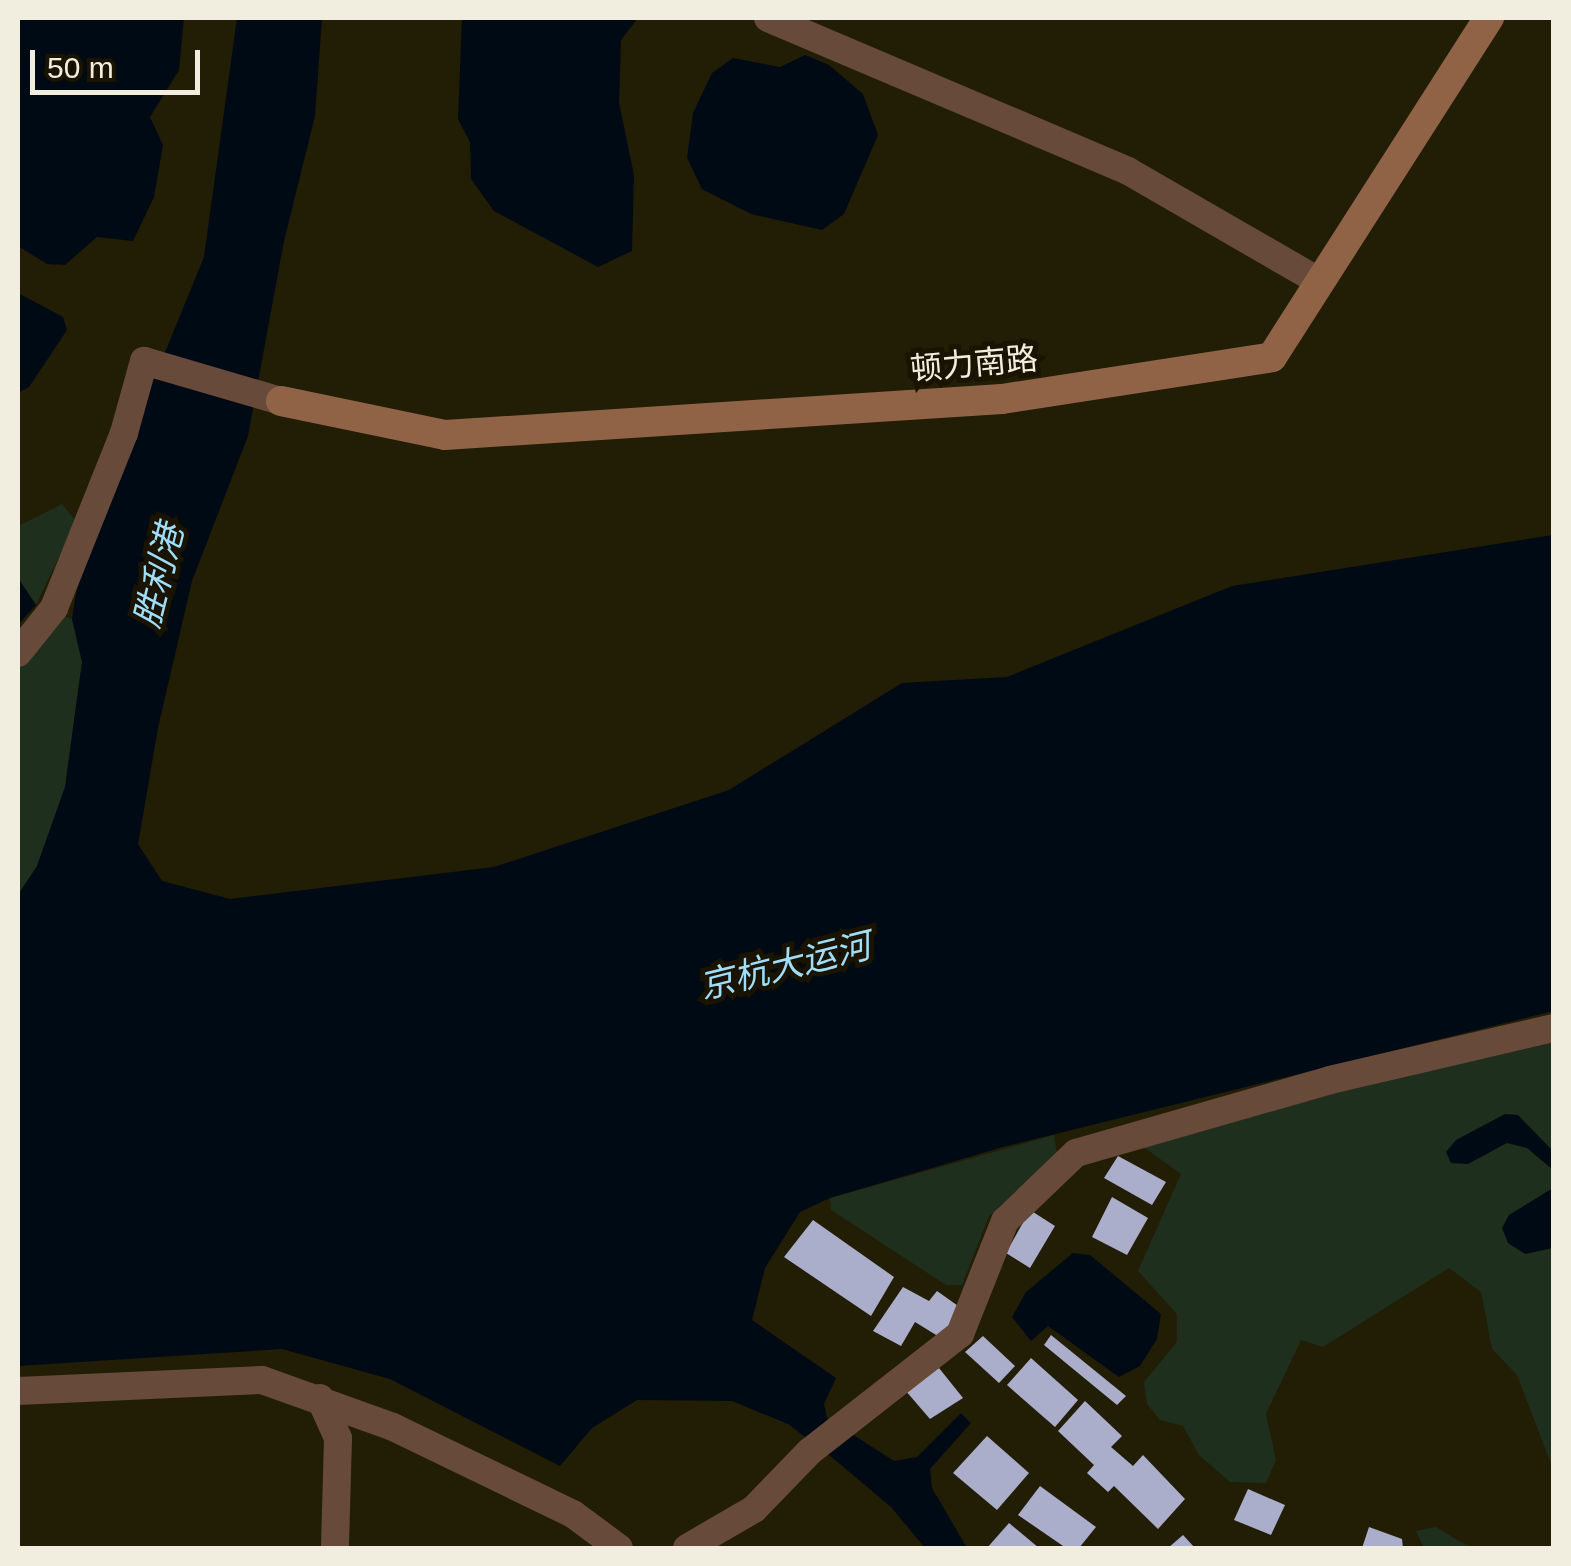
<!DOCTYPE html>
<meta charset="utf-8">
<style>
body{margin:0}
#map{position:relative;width:1571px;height:1566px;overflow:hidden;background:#221d05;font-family:Arial,"Noto Sans SC",sans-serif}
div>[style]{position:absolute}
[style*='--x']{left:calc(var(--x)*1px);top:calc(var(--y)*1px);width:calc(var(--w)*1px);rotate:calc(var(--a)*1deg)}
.green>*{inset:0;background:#1f2f1d}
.water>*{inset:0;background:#000a14}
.building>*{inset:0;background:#abaeca}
.street>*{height:28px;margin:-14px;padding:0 14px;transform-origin:14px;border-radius:14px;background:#674a39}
.secondary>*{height:30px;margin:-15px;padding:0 15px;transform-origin:15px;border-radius:15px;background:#906347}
span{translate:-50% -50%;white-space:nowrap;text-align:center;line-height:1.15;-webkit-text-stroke:10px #191300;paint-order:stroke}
.street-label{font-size:32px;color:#f1eddf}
.water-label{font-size:35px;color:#9fddfb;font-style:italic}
.frame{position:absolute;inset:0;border:20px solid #f1eddf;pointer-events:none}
.scale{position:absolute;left:30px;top:50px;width:170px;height:45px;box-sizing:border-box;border:5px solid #f1eddf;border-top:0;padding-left:12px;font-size:30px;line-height:35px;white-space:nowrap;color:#f1eddf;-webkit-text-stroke:8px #191300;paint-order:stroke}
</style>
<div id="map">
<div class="green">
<div style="clip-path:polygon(62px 504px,76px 521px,36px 605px,18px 578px,18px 526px)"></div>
<div style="clip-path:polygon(64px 616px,72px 619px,82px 662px,65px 787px,37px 866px,18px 895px,18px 668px)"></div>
<div style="clip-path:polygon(1553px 1043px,1553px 1469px,1517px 1375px,1492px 1349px,1481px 1292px,1449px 1268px,1323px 1347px,1301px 1340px,1266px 1414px,1276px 1460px,1266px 1483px,1230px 1482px,1199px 1455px,1183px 1426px,1160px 1420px,1147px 1404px,1144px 1382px,1177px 1342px,1177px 1314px,1138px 1271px,1181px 1174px,1142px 1146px,1312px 1096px)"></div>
<div style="clip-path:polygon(1054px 1135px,1057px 1154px,989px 1216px,962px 1285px,946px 1285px,831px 1210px,830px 1198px)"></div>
<div style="clip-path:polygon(1436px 1527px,1459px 1541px,1474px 1548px,1424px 1548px,1416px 1531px)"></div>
</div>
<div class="water">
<div style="clip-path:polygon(18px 18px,184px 18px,179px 70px,150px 117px,163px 145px,154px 197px,133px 241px,97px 237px,65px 265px,47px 264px,18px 246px)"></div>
<div style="clip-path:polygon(237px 18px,322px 18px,315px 116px,284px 241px,248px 436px,192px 581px,158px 728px,138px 844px,162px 881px,230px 899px,494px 867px,729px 790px,902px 683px,1007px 677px,1232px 586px,1553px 535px,1553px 1011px,1003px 1147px,830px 1198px,800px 1212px,765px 1268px,752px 1320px,836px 1378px,824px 1404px,827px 1418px,894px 1461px,917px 1457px,961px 1413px,971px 1423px,930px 1469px,932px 1488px,967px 1548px,925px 1548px,891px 1507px,834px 1459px,788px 1424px,732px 1401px,637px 1400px,592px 1428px,560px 1466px,390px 1379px,282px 1349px,18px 1366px,18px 895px,37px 866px,65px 787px,82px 662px,72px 619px,82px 555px,204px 257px)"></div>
<div style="clip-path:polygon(462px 18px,638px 18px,621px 40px,619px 103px,634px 175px,632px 251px,598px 267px,494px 211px,471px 179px,470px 142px,458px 119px)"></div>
<div style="clip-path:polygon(805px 55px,829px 65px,863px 94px,878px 135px,844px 214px,822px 230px,751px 214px,702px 189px,687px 158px,693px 113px,712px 73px,733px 58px,780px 67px)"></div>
<div style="clip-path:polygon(18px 293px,63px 317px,67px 330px,29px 387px,18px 393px)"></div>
<div style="clip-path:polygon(18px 578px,36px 605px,18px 625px)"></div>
<div style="clip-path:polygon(1505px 1114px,1518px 1115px,1553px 1151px,1553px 1170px,1527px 1148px,1507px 1143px,1468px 1164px,1451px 1163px,1446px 1152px,1456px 1140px)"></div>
<div style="clip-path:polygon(1553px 1188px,1553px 1248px,1525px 1254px,1508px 1243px,1502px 1228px,1509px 1215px)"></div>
<div style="clip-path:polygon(1073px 1253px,1090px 1255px,1161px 1314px,1157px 1339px,1140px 1366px,1119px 1377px,1048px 1326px,1031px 1341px,1012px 1317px,1026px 1292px)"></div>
</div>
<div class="building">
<div style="clip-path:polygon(1118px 1156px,1166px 1182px,1152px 1205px,1104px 1178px)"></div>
<div style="clip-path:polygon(1112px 1197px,1148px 1218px,1127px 1255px,1092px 1237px)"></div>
<div style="clip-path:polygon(1030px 1210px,1055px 1226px,1030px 1268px,1006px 1253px)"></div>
<div style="clip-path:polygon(813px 1220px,894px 1277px,871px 1316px,784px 1257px)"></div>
<div style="clip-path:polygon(903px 1287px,929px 1301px,937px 1291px,961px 1308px,941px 1338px,915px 1322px,901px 1346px,873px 1331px)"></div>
<div style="clip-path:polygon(1051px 1335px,1126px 1396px,1117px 1405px,1044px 1345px)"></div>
<div style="clip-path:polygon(983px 1336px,1015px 1366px,999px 1383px,965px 1352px)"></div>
<div style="clip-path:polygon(1031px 1358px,1078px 1400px,1055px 1427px,1007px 1385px)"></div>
<div style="clip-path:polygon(939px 1368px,963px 1398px,930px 1419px,905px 1390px)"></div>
<div style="clip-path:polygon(1085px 1401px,1122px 1436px,1111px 1447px,1133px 1466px,1143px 1455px,1185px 1499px,1158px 1529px,1114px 1486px,1108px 1492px,1087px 1473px,1094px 1465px,1058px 1431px)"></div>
<div style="clip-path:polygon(987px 1436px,1029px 1473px,997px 1510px,953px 1473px)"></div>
<div style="clip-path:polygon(1040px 1486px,1096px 1527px,1079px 1548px,1066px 1548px,1018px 1515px)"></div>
<div style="clip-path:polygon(1248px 1489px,1285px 1505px,1271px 1535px,1234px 1520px)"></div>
<div style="clip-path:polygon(1009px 1523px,1039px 1548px,987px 1548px)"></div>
<div style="clip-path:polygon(1369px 1527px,1402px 1539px,1403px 1548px,1362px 1548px)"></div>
<div style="clip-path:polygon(1183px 1535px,1195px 1548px,1168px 1548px)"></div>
</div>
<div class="street">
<div style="--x:768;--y:18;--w:391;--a:23"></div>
<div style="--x:1128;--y:171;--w:222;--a:30"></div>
<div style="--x:18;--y:653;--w:58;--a:-51.3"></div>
<div style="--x:54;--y:608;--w:188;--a:-68.2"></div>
<div style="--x:124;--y:433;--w:75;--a:-74.5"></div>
<div style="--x:144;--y:361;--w:143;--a:16.3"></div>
<div style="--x:18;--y:1391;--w:244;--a:-2.6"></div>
<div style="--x:262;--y:1380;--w:139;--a:19.7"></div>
<div style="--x:393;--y:1427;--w:200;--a:25.8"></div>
<div style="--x:573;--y:1514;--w:57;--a:36.5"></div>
<div style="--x:320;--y:1398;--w:44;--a:65.8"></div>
<div style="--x:338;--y:1438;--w:110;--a:91.6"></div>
<div style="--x:687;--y:1548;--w:78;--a:-30.2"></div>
<div style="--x:754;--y:1509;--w:79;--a:-46"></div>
<div style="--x:809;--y:1452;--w:192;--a:-38"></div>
<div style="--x:960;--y:1334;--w:122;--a:-68.3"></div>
<div style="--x:1005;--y:1221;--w:98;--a:-43.8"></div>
<div style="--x:1076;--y:1153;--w:264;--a:-16"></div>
<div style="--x:1330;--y:1080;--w:230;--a:-13.1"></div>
</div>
<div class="secondary">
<div style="--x:281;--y:401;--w:167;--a:11.7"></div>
<div style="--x:445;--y:435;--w:558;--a:-3.7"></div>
<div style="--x:1002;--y:399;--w:273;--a:-8.8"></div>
<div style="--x:1272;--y:357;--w:403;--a:-57.4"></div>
</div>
<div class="street-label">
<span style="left:974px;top:364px;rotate:-5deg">顿力南路</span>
</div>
<div class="water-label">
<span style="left:159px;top:576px;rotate:-76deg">胜利港</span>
<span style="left:785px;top:966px;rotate:-14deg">京杭大运河</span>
</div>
<div class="frame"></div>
<div class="scale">50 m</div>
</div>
